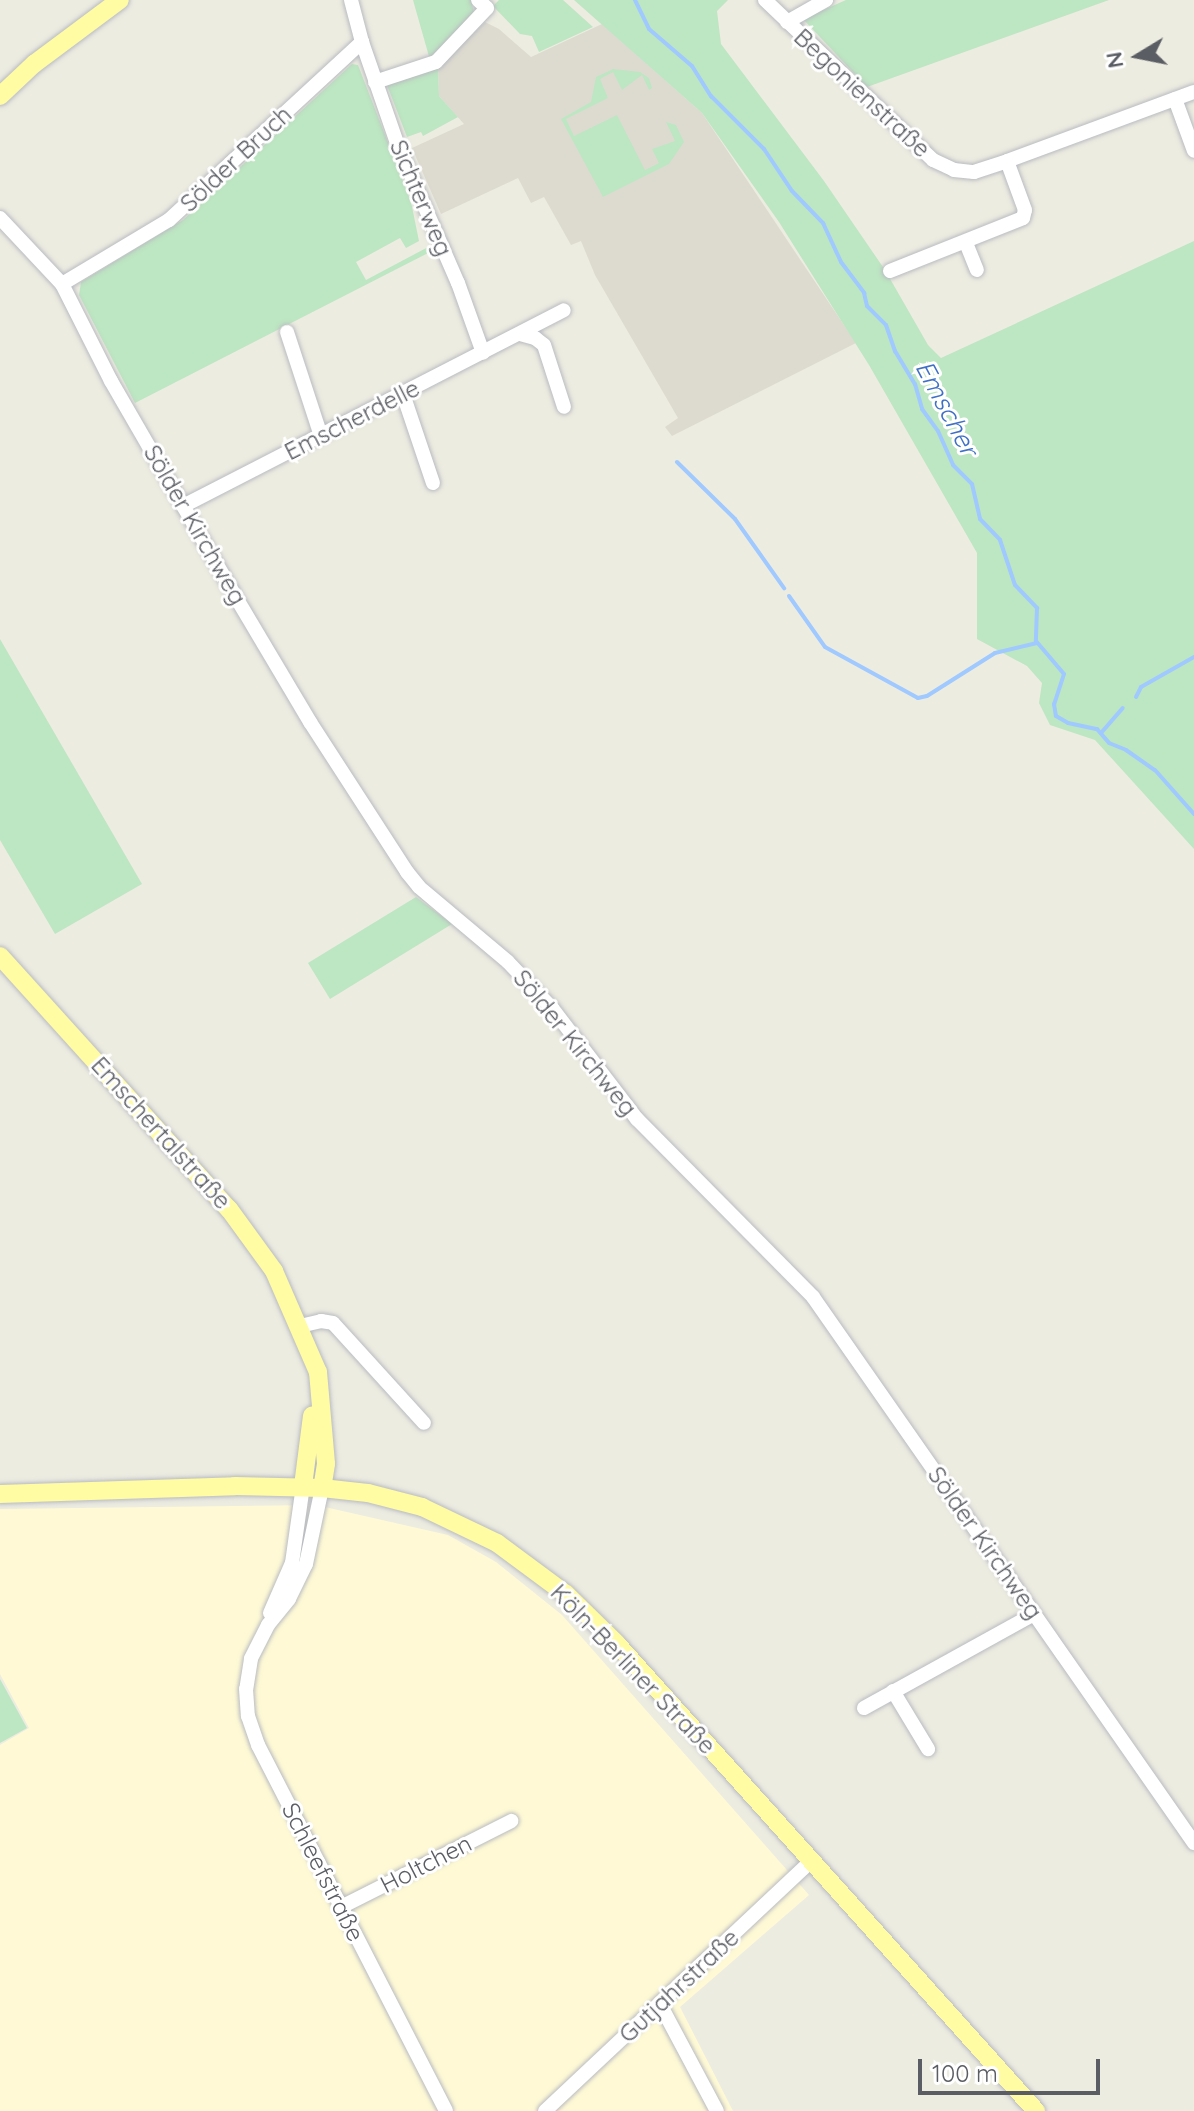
<!DOCTYPE html>
<meta charset="utf-8">
<style>
body{margin:0}
#map{position:relative;width:1194px;height:2111px;overflow:hidden;background:#edece1;font-family:Quicksand,sans-serif}
div>[style]{position:absolute}
[style*='--x']{left:calc(var(--x)*1px);top:calc(var(--y)*1px);width:calc(var(--w)*1px);rotate:calc(var(--a)*1deg)}
.commercial>*{inset:0;background:#fffad5}
.education>*{inset:0;background:#dddbd0}
.green>*{inset:0;background:#bde6c2}
.stream>*{height:4px;margin:-2px;padding:0 2px;transform-origin:2px;border-radius:2px;background:#9fc9ff}
.roads{filter:drop-shadow(0 0 2px #b9bbc1) drop-shadow(0 0 2px #b9bbc1)}
.minor>*{height:14px;margin:-7px;padding:0 7px;transform-origin:7px;border-radius:7px;background:#fff}
.major>*{height:18px;margin:-9px;padding:0 9px;transform-origin:9px;border-radius:9px;background:#fffca4}
span{translate:-50% -50%;white-space:nowrap;text-align:center;line-height:1.15;-webkit-text-stroke:6px #fff;paint-order:stroke}
.street-label{font-size:24px;color:#5a5d63}
.water-label{font-size:26px;color:#3f70c5;font-style:italic}
.north{position:absolute;left:1098px;top:16px;width:80px;height:80px;-webkit-text-stroke:6px #fff;paint-order:stroke;rotate:260deg;font-size:22px;font-weight:700;line-height:32px;text-align:center;color:#5a5d63}
.north::after{content:'';display:block;margin:auto;width:28px;height:36px;background:#5a5d63;clip-path:polygon(50% 0,100% 100%,50% 72%,0 100%)}
.scale{position:absolute;left:918px;top:2059px;width:182px;height:36px;box-sizing:border-box;border:4px solid #5a5d63;border-top:0;padding-left:10px;font-size:24px;line-height:28px;white-space:nowrap;color:#5a5d63;-webkit-text-stroke:6px #fff;paint-order:stroke}
</style>
<div id="map">
<div class="commercial">
<div style="clip-path:polygon(316px 1505px,448px 1535px,496px 1562px,562px 1615px,809px 1895px,680px 2007px,733px 2111px,0 2111px,0 1745px,29px 1728px,0 1674px,0 1509px)"></div>
</div>
<div class="education">
<div style="clip-path:polygon(485px 22px,499px 29px,531px 57px,602px 24px,702px 113px,856px 343px,672px 436px,665px 427px,678px 418px,595px 275px,581px 241px,571px 245px,544px 197px,531px 203px,518px 178px,441px 214px,412px 148px,464px 124px,439px 96px,438px 67px)"></div>
</div>
<div class="green">
<div style="clip-path:polygon(413px 0,471px 0,474px 12px,430px 60px)"></div>
<div style="clip-path:polygon(499px 0,563px 0,593px 27px,539px 52px,532px 36px,520px 34px,493px 6px)"></div>
<div style="clip-path:polygon(574px 0,728px 0,717px 11px,721px 44px,824px 181px,885px 270px,928px 345px,941px 358px,1194px 241px,1194px 849px,1095px 740px,1050px 725px,1039px 703px,1042px 683px,1027px 666px,977px 639px,977px 553px,869px 365px,779px 222px,702px 113px)"></div>
<div style="clip-path:polygon(846px 0,1109px 0,867px 87px,803px 19px)"></div>
<div style="clip-path:polygon(352px 64px,358px 65px,411px 202px,419px 241px,406px 248px,400px 238px,356px 262px,366px 280px,430px 246px,432px 251px,135px 403px,79px 295px,81px 282px,183px 220px)"></div>
<div style="clip-path:polygon(438px 67px,439px 96px,458px 117px,423px 136px,421px 132px,407px 137px,387px 85px)"></div>
<div style="clip-path:polygon(613px 69px,640px 72px,649px 78px,652px 88px,649px 90px,642px 75px,622px 90px,613px 72px,600px 79px,608px 98px,566px 119px,574px 136px,617px 115px,645px 170px,659px 163px,652px 149px,675px 141px,666px 122px,676px 125px,684px 142px,669px 164px,603px 197px,561px 119px,591px 102px,596px 77px)"></div>
<div style="clip-path:polygon(0 639px,142px 884px,55px 934px,0 840px)"></div>
<div style="clip-path:polygon(416px 897px,452px 924px,330px 999px,308px 963px)"></div>
<div style="clip-path:polygon(0 1679px,27px 1728px,0 1743px)"></div>
</div>
<div class="stream">
<div style="--x:635;--y:0;--w:32;--a:64"></div>
<div style="--x:649;--y:29;--w:57;--a:40.7"></div>
<div style="--x:692;--y:66;--w:36;--a:58"></div>
<div style="--x:711;--y:96;--w:75;--a:45"></div>
<div style="--x:764;--y:149;--w:50;--a:56.3"></div>
<div style="--x:792;--y:191;--w:45;--a:45.9"></div>
<div style="--x:823;--y:223;--w:43;--a:65.2"></div>
<div style="--x:841;--y:262;--w:39;--a:53"></div>
<div style="--x:864;--y:293;--w:13;--a:77"></div>
<div style="--x:867;--y:306;--w:27;--a:45"></div>
<div style="--x:886;--y:325;--w:28;--a:71"></div>
<div style="--x:895;--y:351;--w:39;--a:59"></div>
<div style="--x:915;--y:384;--w:26;--a:74"></div>
<div style="--x:922;--y:409;--w:27;--a:54"></div>
<div style="--x:938;--y:431;--w:37;--a:66"></div>
<div style="--x:953;--y:465;--w:27;--a:45"></div>
<div style="--x:972;--y:484;--w:36;--a:77"></div>
<div style="--x:980;--y:519;--w:29;--a:46"></div>
<div style="--x:1000;--y:540;--w:47;--a:71.6"></div>
<div style="--x:1015;--y:585;--w:32;--a:46"></div>
<div style="--x:1037;--y:608;--w:33;--a:92"></div>
<div style="--x:1036;--y:641;--w:43;--a:49.7"></div>
<div style="--x:1064;--y:674;--w:32;--a:108"></div>
<div style="--x:1054;--y:704;--w:12;--a:81"></div>
<div style="--x:1056;--y:716;--w:14;--a:30"></div>
<div style="--x:1068;--y:723;--w:30;--a:12"></div>
<div style="--x:1097;--y:729;--w:18;--a:49"></div>
<div style="--x:1109;--y:743;--w:18;--a:22"></div>
<div style="--x:1126;--y:750;--w:35;--a:35"></div>
<div style="--x:1155;--y:770;--w:59;--a:48.4"></div>
<div style="--x:677;--y:462;--w:81;--a:44.5"></div>
<div style="--x:735;--y:519;--w:85;--a:54.6"></div>
<div style="--x:789;--y:596;--w:62;--a:54.8"></div>
<div style="--x:825;--y:647;--w:106;--a:28.7"></div>
<div style="--x:918;--y:698;--w:9;--a:-13"></div>
<div style="--x:927;--y:696;--w:80;--a:-32.3"></div>
<div style="--x:995;--y:653;--w:43;--a:-13.4"></div>
<div style="--x:1136;--y:697;--w:11;--a:-63"></div>
<div style="--x:1141;--y:687;--w:61;--a:-29.5"></div>
<div style="--x:1101;--y:733;--w:33;--a:-49"></div>
</div>
<div class="roads">
<div class="minor">
<div style="--x:765;--y:0;--w:232;--a:43.6"></div>
<div style="--x:933;--y:160;--w:23;--a:25"></div>
<div style="--x:954;--y:170;--w:20;--a:6"></div>
<div style="--x:974;--y:172;--w:35;--a:-18"></div>
<div style="--x:1007;--y:161;--w:199;--a:-20.3"></div>
<div style="--x:787;--y:22;--w:45;--a:-29.4"></div>
<div style="--x:362;--y:42;--w:107;--a:70.9"></div>
<div style="--x:397;--y:143;--w:153;--a:66.5"></div>
<div style="--x:458;--y:283;--w:74;--a:70.3"></div>
<div style="--x:375;--y:82;--w:64;--a:-18.2"></div>
<div style="--x:436;--y:62;--w:74;--a:-46.6"></div>
<div style="--x:487;--y:8;--w:12;--a:-138"></div>
<div style="--x:1175;--y:99;--w:55;--a:69.9"></div>
<div style="--x:0;--y:218;--w:91;--a:46.8"></div>
<div style="--x:62;--y:284;--w:109;--a:63.2"></div>
<div style="--x:111;--y:381;--w:246;--a:60"></div>
<div style="--x:234;--y:594;--w:149;--a:59.3"></div>
<div style="--x:310;--y:722;--w:179;--a:57.1"></div>
<div style="--x:407;--y:872;--w:19;--a:51"></div>
<div style="--x:419;--y:887;--w:116;--a:40.1"></div>
<div style="--x:508;--y:962;--w:64;--a:46.3"></div>
<div style="--x:552;--y:1008;--w:140;--a:52.6"></div>
<div style="--x:637;--y:1119;--w:250;--a:45.3"></div>
<div style="--x:813;--y:1297;--w:666;--a:55.09"></div>
<div style="--x:966;--y:243;--w:29;--a:68"></div>
<div style="--x:890;--y:271;--w:143;--a:-21.7"></div>
<div style="--x:1023;--y:218;--w:8;--a:-76"></div>
<div style="--x:1025;--y:210;--w:52;--a:-110.2"></div>
<div style="--x:62;--y:284;--w:125;--a:-30.9"></div>
<div style="--x:169;--y:220;--w:263;--a:-42.7"></div>
<div style="--x:362;--y:42;--w:43;--a:-104.7"></div>
<div style="--x:287;--y:332;--w:109;--a:71.9"></div>
<div style="--x:520;--y:334;--w:16;--a:15"></div>
<div style="--x:535;--y:338;--w:11;--a:38"></div>
<div style="--x:544;--y:345;--w:65;--a:72.1"></div>
<div style="--x:403;--y:394;--w:94;--a:71.4"></div>
<div style="--x:183;--y:506;--w:428;--a:-27.2"></div>
<div style="--x:300;--y:1326;--w:22;--a:-13"></div>
<div style="--x:321;--y:1321;--w:12;--a:9"></div>
<div style="--x:333;--y:1323;--w:135;--a:47.7"></div>
<div style="--x:322;--y:1488;--w:78;--a:101.9"></div>
<div style="--x:306;--y:1564;--w:39;--a:116"></div>
<div style="--x:289;--y:1599;--w:33;--a:129"></div>
<div style="--x:268;--y:1625;--w:38;--a:117"></div>
<div style="--x:251;--y:1659;--w:30;--a:99"></div>
<div style="--x:246;--y:1689;--w:27;--a:86"></div>
<div style="--x:248;--y:1716;--w:31;--a:71"></div>
<div style="--x:258;--y:1745;--w:411;--a:62.8"></div>
<div style="--x:270;--y:1613;--w:55;--a:-66.3"></div>
<div style="--x:292;--y:1563;--w:78;--a:-81.9"></div>
<div style="--x:893;--y:1691;--w:68;--a:58.9"></div>
<div style="--x:864;--y:1708;--w:194;--a:-28.9"></div>
<div style="--x:341;--y:1907;--w:191;--a:-26.8"></div>
<div style="--x:660;--y:2004;--w:121;--a:62"></div>
<div style="--x:545;--y:2111;--w:366;--a:-43.2"></div>
</div>
<div class="major">
<div style="--x:0;--y:96;--w:47;--a:-43.3"></div>
<div style="--x:34;--y:64;--w:107;--a:-36.7"></div>
<div style="--x:0;--y:956;--w:341;--a:47.9"></div>
<div style="--x:229;--y:1209;--w:77;--a:54"></div>
<div style="--x:274;--y:1271;--w:110;--a:66.5"></div>
<div style="--x:318;--y:1372;--w:92;--a:85"></div>
<div style="--x:326;--y:1464;--w:24;--a:99"></div>
<div style="--x:303;--y:1486;--w:71;--a:-82.7"></div>
<div style="--x:0;--y:1494;--w:235;--a:-1.9"></div>
<div style="--x:235;--y:1486;--w:87;--a:1.3"></div>
<div style="--x:322;--y:1488;--w:46;--a:6.2"></div>
<div style="--x:368;--y:1493;--w:56;--a:14.5"></div>
<div style="--x:422;--y:1507;--w:83;--a:25.6"></div>
<div style="--x:497;--y:1543;--w:86;--a:36.5"></div>
<div style="--x:566;--y:1594;--w:70;--a:44.4"></div>
<div style="--x:616;--y:1643;--w:629;--a:48.09"></div>
</div>
</div>
<div class="street-label">
<span style="left:862px;top:93px;rotate:43deg">Begonienstraße</span>
<span style="left:236px;top:159px;rotate:-43deg">Sölder Bruch</span>
<span style="left:421px;top:198px;rotate:67deg">Sichterweg</span>
<span style="left:352px;top:420px;rotate:-27deg">Emscherdelle</span>
<span style="left:195px;top:525px;rotate:60deg">Sölder Kirchweg</span>
<span style="left:575px;top:1043px;rotate:51deg">Sölder Kirchweg</span>
<span style="left:161px;top:1133px;rotate:48deg">Emschertalstraße</span>
<span style="left:985px;top:1543px;rotate:55deg">Sölder Kirchweg</span>
<span style="left:633px;top:1669px;rotate:46deg">Köln-Berliner Straße</span>
<span style="left:426px;top:1864px;rotate:-27deg">Holtchen</span>
<span style="left:323px;top:1872px;rotate:63deg">Schleefstraße</span>
<span style="left:679px;top:1986px;rotate:-43deg">Gutjahrstraße</span>
</div>
<div class="water-label">
<span style="left:947px;top:408px;rotate:62deg">Emscher</span>
</div>
<div class="north">N</div>
<div class="scale">100 m</div>
</div>
